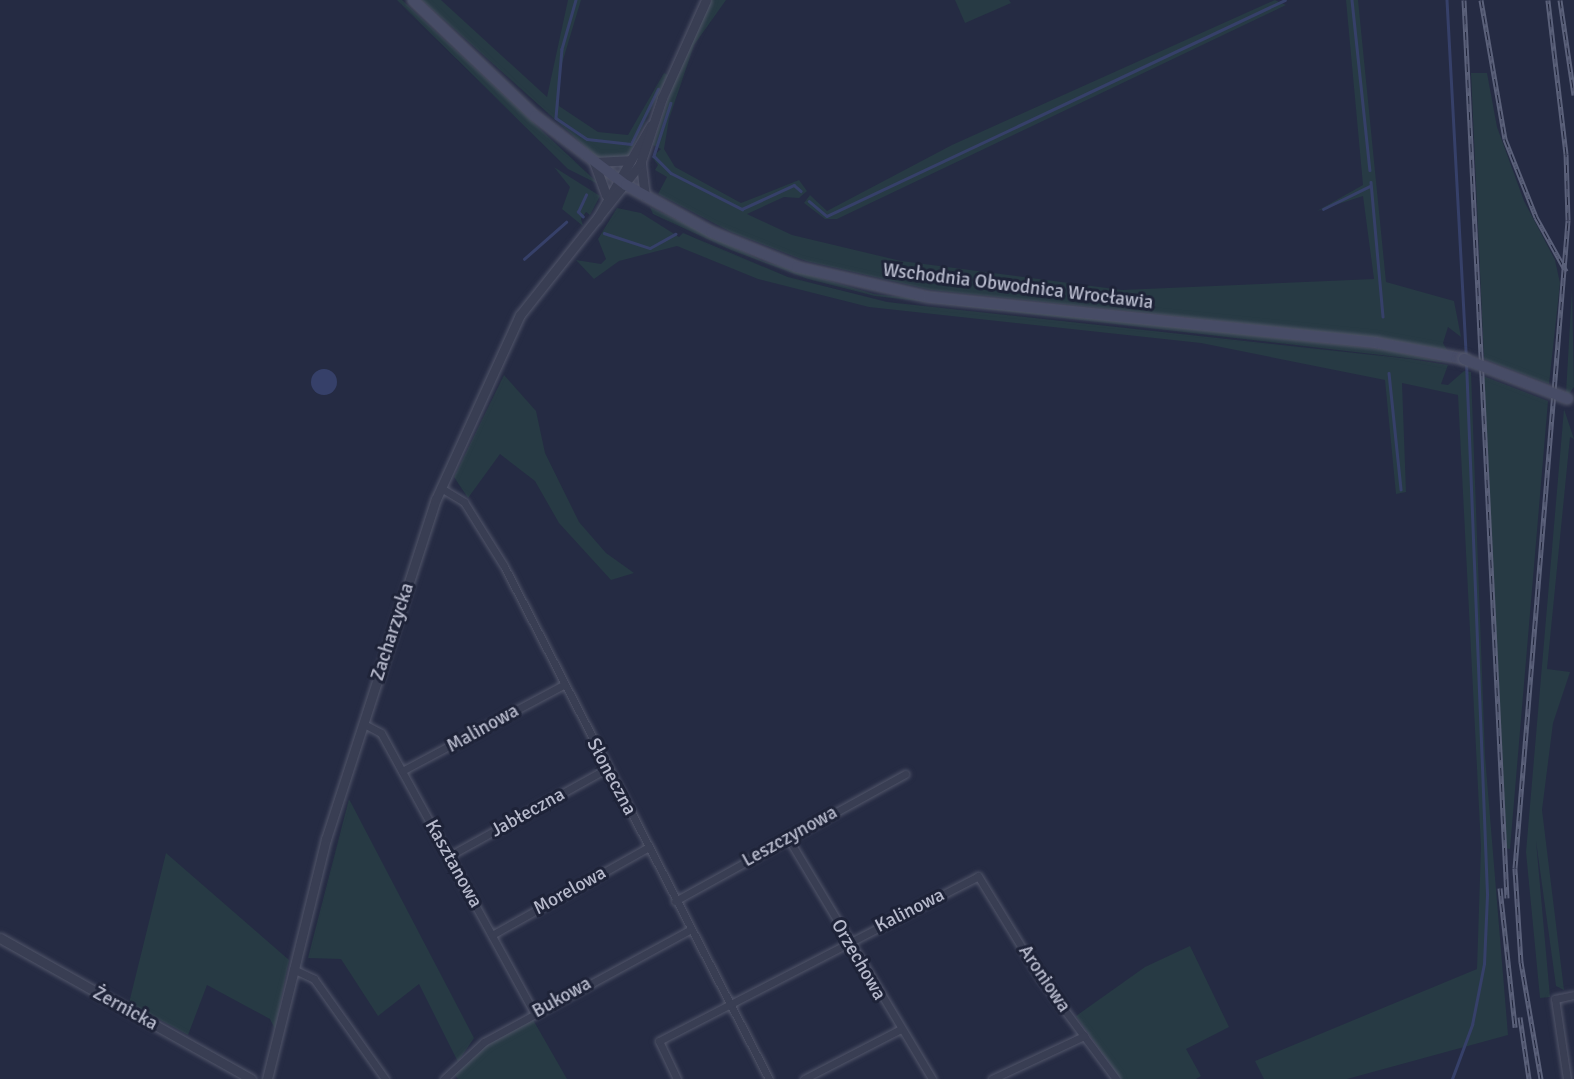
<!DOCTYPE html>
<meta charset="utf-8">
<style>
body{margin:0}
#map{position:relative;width:1574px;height:1079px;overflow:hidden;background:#252b43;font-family:Signika,sans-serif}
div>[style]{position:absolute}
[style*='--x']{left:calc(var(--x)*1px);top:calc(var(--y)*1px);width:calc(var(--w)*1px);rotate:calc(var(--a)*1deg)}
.green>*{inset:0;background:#273a44}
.water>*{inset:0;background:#364069}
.round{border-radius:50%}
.stream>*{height:2.5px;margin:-1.25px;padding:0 1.25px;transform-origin:1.25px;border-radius:1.25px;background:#364069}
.roads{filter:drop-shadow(0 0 2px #52566a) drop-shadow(0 0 2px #52566a)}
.minor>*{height:7px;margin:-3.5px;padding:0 3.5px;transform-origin:3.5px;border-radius:3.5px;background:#393e53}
.tertiary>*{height:9px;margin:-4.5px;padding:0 4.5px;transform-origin:4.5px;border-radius:4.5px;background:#393e53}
.secondary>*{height:10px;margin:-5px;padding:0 5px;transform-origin:5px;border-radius:5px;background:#474c66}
.rail>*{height:5px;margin-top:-2.5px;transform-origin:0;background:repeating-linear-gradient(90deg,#1e2338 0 8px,#5b617a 0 16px);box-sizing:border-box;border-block:2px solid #5b617a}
.bridges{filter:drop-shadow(0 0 2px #52566a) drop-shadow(0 0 2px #52566a)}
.secondary-bridge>*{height:10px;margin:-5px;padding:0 5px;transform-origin:5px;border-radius:5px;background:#474c66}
span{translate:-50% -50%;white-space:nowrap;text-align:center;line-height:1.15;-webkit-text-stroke:6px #1e2338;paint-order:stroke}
.street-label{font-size:19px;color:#b7bacc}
</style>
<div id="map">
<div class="green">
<div style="clip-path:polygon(397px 0,402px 0,600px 185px,568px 169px)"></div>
<div style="clip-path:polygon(422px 0,441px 0,547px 97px,568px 0,581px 0,560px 70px,559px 106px,598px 132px,628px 135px,664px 73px,668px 75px,628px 157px,599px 159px)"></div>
<div style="clip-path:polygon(711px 0,726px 0,694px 45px,669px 119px,664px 149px,675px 167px,741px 203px,799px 180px,807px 191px,799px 198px,784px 197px,747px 214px,792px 235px,901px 261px,1122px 290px,1374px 279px,1363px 196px,1317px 211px,1363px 185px,1346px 0,1358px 0,1386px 282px,1454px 301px,1461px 337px,1448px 327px,1443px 343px,1447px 350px,1380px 338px,931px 290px,806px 261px,731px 232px,658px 194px,667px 177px,655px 170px,658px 165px,652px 157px,661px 149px,653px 145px,680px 63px)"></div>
<div style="clip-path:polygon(955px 0,1009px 0,1011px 3px,965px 23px)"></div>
<div style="clip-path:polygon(1275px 0,1286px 5px,837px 219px,825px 219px,804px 203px,810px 195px,827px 211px,952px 145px)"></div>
<div style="clip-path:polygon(1471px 73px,1487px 73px,1497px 127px,1524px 201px,1555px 260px,1560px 283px,1549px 384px,1484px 359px)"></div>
<div style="clip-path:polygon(554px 167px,600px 196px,590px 215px,586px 212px,581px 219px,583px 226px,562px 209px,570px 187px)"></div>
<div style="clip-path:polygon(650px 207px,763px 261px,874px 294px,1388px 350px,1449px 363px,875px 296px,808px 279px,731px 250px,653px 214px)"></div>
<div style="clip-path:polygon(617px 208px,641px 213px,679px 237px,683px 233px,788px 277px,887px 302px,1411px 359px,1448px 365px,1441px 384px,1448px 385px,1464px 371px,1471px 372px,1485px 756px,1508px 1035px,1347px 1079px,1264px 1079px,1255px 1061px,1477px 969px,1481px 847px,1458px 395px,1402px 383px,1406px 492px,1396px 494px,1385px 380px,1201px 343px,869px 307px,758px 279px,677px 246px,619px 261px,594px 279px,576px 260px,601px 264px,606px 259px,598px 239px)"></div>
<div style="clip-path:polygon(1572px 289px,1574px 387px,1569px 394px,1566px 393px)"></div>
<div style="clip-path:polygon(504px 375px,536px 411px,545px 453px,579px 522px,606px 553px,634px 573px,611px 580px,559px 523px,535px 481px,500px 454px,468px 498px,454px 477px)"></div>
<div style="clip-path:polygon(1483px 376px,1548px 401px,1510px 849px,1505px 848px)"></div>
<div style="clip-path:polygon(1564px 409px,1574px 439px,1570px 437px,1547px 669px,1570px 672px,1553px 723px,1542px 810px,1564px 990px,1556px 986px,1536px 841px,1550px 997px,1540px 998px,1526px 852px)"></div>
<div style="clip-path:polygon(349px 799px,474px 1038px,458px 1062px,419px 984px,378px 1016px,341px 959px,308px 958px)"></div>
<div style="clip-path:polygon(166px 853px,289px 960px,275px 1029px,270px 1019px,207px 985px,188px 1035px,129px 1003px)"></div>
<div style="clip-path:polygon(1190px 946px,1229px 1027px,1186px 1049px,1201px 1076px,1196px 1079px,1121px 1079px,1076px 1016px,1145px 967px)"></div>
<div style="clip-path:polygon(532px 1018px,567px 1079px,458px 1079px,454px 1073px,490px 1042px)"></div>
</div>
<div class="water">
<div class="round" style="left:311px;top:369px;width:26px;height:26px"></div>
</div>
<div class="stream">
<div style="--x:576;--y:0;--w:51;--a:105.9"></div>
<div style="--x:562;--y:49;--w:69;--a:95"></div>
<div style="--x:556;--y:118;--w:37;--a:34"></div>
<div style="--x:587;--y:139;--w:44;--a:6.5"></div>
<div style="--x:631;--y:144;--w:61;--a:-63.9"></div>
<div style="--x:1352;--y:0;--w:171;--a:84"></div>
<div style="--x:1447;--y:0;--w:357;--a:86.9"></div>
<div style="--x:671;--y:103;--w:56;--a:107.8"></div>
<div style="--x:654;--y:156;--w:24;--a:45"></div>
<div style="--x:671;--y:173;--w:80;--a:26.9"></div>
<div style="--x:742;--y:209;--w:57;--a:-24.8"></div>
<div style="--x:794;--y:185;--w:9;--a:41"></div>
<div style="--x:1371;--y:182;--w:135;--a:84.9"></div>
<div style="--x:809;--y:201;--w:23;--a:40"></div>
<div style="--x:827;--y:216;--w:506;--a:-25.25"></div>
<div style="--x:1323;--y:209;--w:52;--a:-26.1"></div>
<div style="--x:583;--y:217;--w:7;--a:-135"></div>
<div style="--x:578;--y:212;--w:19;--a:-65"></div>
<div style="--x:604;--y:233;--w:48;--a:18.1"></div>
<div style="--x:650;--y:248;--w:29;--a:-29"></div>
<div style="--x:524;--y:259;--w:56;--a:-41.4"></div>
<div style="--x:1389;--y:373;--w:117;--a:84.1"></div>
<div style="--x:1452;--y:1079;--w:58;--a:-69.7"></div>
<div style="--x:1472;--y:1025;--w:62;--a:-78.9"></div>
<div style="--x:1484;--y:964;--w:70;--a:-87.5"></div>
<div style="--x:1487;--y:894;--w:531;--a:-92.26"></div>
</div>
<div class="roads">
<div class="minor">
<div style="--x:441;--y:488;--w:27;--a:31"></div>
<div style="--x:464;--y:502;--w:75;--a:58"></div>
<div style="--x:504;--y:566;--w:577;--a:62.68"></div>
<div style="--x:364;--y:724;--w:19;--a:28"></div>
<div style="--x:381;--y:733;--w:319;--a:61.3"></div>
<div style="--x:402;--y:771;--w:183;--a:-28.1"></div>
<div style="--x:788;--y:838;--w:281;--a:59.1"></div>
<div style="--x:449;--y:856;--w:179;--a:-29"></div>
<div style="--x:675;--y:901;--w:263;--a:-28.9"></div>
<div style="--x:492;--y:935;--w:180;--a:-29.3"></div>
<div style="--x:293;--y:969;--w:23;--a:25"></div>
<div style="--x:314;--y:979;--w:123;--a:54.6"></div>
<div style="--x:444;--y:1079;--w:54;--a:-42.8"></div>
<div style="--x:484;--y:1042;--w:234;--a:-28.6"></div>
<div style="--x:677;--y:1079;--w:42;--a:-115.3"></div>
<div style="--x:659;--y:1041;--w:359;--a:-27.3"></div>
<div style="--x:978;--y:876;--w:119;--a:58.5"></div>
<div style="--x:1040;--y:977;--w:127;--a:53.3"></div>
<div style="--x:804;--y:1079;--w:107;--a:-27.3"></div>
<div style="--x:992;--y:1079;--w:102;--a:-25.1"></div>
<div style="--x:1567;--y:1079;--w:81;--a:-98.5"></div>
<div style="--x:1555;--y:999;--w:19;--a:-12"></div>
</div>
<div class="tertiary">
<div style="--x:594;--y:162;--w:35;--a:70"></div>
<div style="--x:595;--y:162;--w:34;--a:-3"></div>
<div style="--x:641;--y:164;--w:32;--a:83"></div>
<div style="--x:597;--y:219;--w:108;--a:-60.1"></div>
<div style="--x:0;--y:938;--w:288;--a:29.3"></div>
<div style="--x:267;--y:1079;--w:247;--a:-76.2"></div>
<div style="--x:326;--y:839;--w:357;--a:-72.1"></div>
<div style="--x:436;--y:499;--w:202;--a:-65.5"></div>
<div style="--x:520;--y:315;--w:193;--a:-51.5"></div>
<div style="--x:640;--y:164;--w:70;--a:-71.6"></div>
<div style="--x:662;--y:98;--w:107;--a:-65.8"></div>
</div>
<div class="secondary">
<div style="--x:413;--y:0;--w:168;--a:43.6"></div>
<div style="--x:535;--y:116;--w:114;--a:37.2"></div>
<div style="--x:626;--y:185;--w:97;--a:28.9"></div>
<div style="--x:711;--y:232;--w:93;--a:22.1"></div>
<div style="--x:797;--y:267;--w:134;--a:12.9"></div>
<div style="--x:928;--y:297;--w:452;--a:5.8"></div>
<div style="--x:1378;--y:343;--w:87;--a:10.5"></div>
</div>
</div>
<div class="rail">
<div style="--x:1464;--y:0;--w:899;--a:87.26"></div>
<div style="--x:1481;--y:0;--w:141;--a:80.2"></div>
<div style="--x:1505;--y:139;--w:84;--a:68.3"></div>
<div style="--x:1536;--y:217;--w:62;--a:60.9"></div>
<div style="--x:1560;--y:0;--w:96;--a:81.6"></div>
<div style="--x:1500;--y:888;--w:140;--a:83.8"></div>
<div style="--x:1520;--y:1017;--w:63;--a:81.7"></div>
<div style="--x:1541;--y:1079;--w:119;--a:-99.7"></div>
<div style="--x:1521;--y:962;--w:94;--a:-93.7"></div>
<div style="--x:1515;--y:868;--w:650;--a:-85.32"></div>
<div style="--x:1568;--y:220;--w:66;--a:-91.7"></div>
<div style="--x:1566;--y:154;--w:155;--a:-96.7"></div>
</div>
<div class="bridges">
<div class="secondary-bridge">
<div style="--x:1464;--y:359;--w:111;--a:21"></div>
</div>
</div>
<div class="street-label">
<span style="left:1018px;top:287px;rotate:7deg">Wschodnia Obwodnica Wrocławia</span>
<span style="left:393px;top:632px;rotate:-72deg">Zacharzycka</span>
<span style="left:483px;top:729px;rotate:-29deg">Malinowa</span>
<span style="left:611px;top:777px;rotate:62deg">Słoneczna</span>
<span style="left:528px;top:813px;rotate:-29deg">Jabłeczna</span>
<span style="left:790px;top:837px;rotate:-29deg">Leszczynowa</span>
<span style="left:453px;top:864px;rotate:61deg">Kasztanowa</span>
<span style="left:570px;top:891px;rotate:-29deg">Morelowa</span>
<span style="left:910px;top:911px;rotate:-27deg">Kalinowa</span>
<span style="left:858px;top:960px;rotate:60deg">Orzechowa</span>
<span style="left:1044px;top:979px;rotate:56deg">Aroniowa</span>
<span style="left:562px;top:998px;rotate:-29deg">Bukowa</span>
<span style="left:125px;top:1009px;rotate:29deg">Żernicka</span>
</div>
</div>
